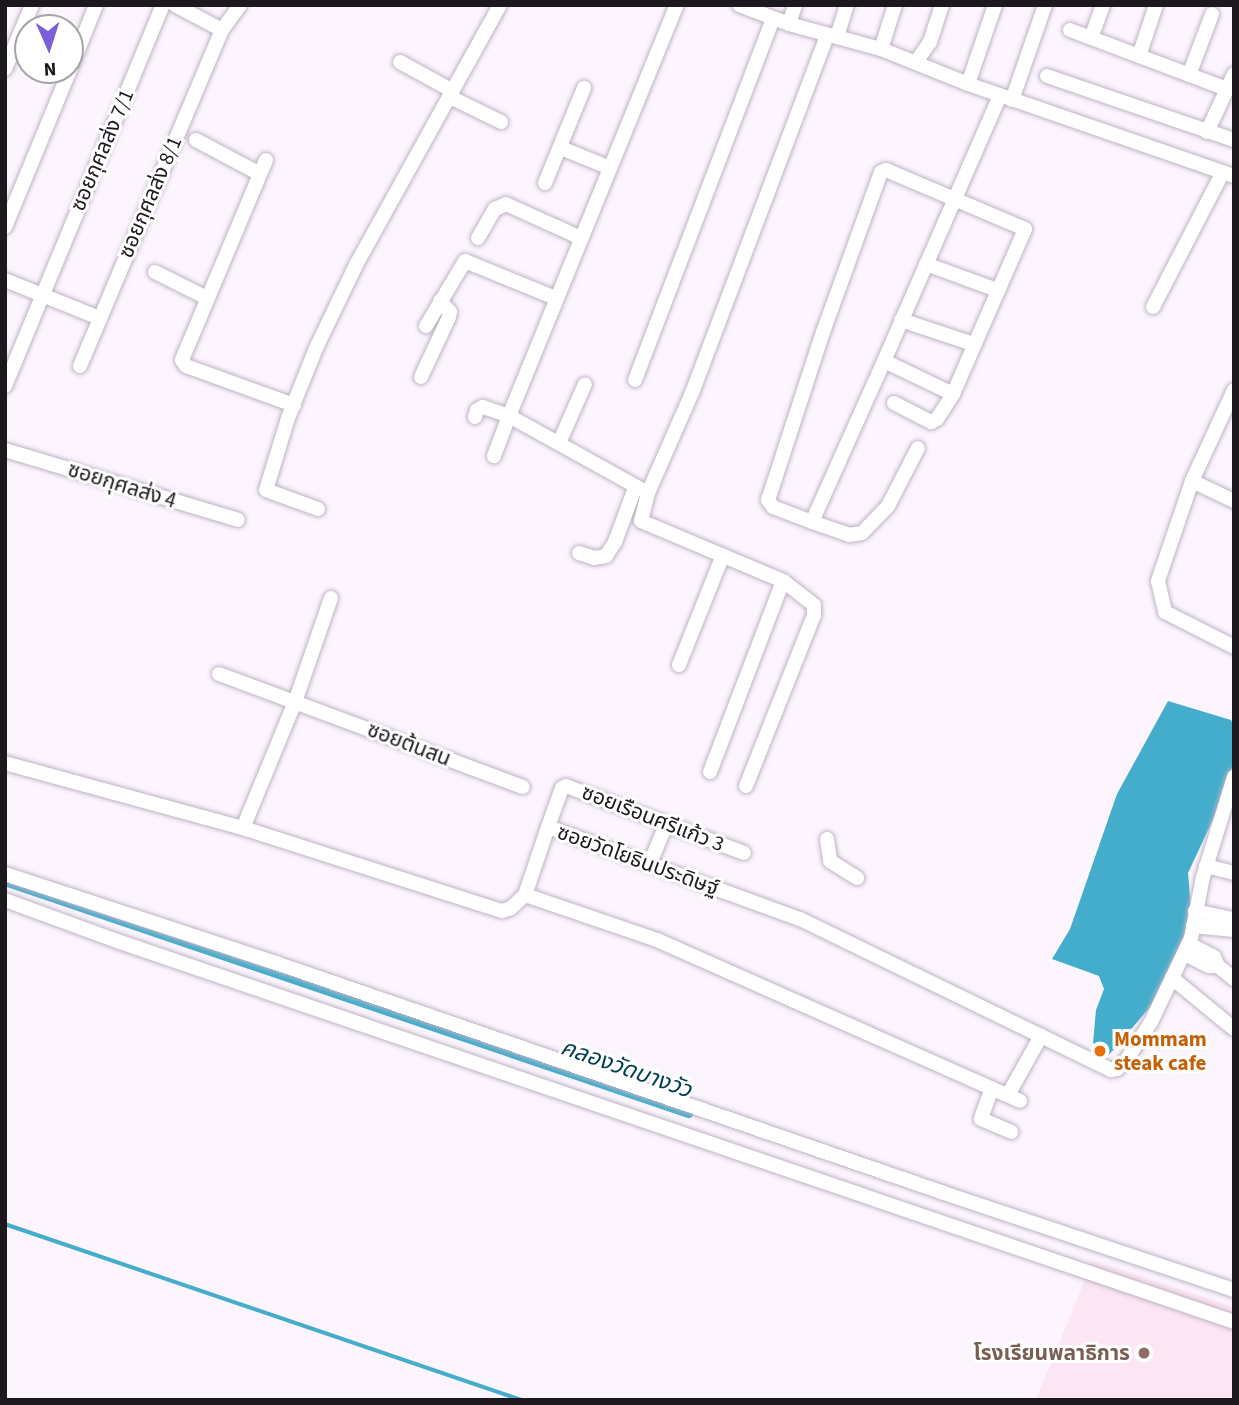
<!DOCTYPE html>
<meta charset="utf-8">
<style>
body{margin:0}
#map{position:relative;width:1239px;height:1405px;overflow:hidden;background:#fcf5fe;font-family:"Source Sans 3","Noto Sans Thai",sans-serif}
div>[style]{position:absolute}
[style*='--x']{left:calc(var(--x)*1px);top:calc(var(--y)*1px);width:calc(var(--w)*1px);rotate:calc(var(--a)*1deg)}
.education>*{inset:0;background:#fde6f3}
.water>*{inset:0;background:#45adcc}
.stream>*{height:3.5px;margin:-1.75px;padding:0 1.75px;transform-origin:1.75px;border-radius:1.75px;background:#45adcc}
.canal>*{height:10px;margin:-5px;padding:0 5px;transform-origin:5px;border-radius:5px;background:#45adcc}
.roads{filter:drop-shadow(0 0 2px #beb3c2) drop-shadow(0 0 2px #beb3c2)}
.minor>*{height:14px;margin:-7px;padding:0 7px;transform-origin:7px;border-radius:7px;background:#fff}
.dots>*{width:19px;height:19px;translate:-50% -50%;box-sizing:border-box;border:4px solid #fff;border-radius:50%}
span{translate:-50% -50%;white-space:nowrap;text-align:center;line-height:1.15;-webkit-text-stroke:6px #fff;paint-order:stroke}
.street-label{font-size:21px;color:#1c181d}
.food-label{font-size:21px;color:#c56008;font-weight:700}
.left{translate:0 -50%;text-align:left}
.education-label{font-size:21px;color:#785e54;font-weight:700}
.right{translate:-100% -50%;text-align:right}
.water-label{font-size:23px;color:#003f4f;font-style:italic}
.frame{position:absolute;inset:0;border:7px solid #1c181d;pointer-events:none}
.north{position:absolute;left:14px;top:14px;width:70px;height:70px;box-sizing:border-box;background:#fff;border:2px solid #a4a3a5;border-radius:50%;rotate:177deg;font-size:19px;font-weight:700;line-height:28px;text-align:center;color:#1c181d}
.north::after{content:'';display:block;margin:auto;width:24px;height:32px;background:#7b5fd9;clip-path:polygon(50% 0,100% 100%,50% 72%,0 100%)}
</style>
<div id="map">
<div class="education">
<div style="clip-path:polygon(1093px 1260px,1234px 1307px,1234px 1400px,1036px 1400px)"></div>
</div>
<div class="water">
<div style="clip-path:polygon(1168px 701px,1231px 720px,1234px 727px,1234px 759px,1226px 792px,1188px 873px,1192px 918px,1164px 991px,1108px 1056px,1093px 1043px,1096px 1010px,1104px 989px,1099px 976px,1052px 959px,1070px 929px,1117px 794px)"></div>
</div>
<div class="stream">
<div style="--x:5;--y:1224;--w:546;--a:18.8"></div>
</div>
<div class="canal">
<div style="--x:5;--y:881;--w:722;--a:18.74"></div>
</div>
<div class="roads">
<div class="minor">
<div style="--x:175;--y:5;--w:53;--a:28"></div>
<div style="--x:222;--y:30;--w:31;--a:-54"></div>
<div style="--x:739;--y:5;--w:53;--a:20.8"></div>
<div style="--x:789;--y:24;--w:95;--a:15.2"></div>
<div style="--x:881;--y:49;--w:94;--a:21.9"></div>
<div style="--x:968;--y:84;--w:281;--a:19.1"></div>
<div style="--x:789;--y:24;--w:20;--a:-72"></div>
<div style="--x:1070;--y:30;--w:168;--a:20.6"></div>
<div style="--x:837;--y:37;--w:34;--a:-73"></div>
<div style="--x:1091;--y:38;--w:35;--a:-70"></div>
<div style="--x:881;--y:49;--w:46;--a:-72.3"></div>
<div style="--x:1139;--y:56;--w:54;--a:-71.6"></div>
<div style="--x:400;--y:62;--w:60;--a:28.7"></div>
<div style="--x:916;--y:62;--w:24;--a:-55"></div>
<div style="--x:930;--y:42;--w:39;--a:-72"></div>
<div style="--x:5;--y:69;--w:69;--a:-67.1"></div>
<div style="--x:70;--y:70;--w:70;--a:-68.2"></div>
<div style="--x:1189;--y:75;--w:65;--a:-69.3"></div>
<div style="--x:1047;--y:76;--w:198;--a:18.9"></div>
<div style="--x:968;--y:84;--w:83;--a:-71.1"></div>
<div style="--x:450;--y:97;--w:57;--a:26.1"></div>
<div style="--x:1012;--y:100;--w:101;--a:-70.8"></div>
<div style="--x:1207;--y:132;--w:64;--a:-65"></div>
<div style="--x:196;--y:140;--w:72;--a:28"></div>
<div style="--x:561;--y:148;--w:53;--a:22.2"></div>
<div style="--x:266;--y:160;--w:217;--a:112.8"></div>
<div style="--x:182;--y:360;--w:7;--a:56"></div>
<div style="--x:186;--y:366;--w:115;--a:19.9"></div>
<div style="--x:545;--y:183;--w:103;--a:-67.7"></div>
<div style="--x:5;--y:227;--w:170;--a:-67.5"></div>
<div style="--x:478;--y:238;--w:34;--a:-60"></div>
<div style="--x:495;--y:209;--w:12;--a:-24"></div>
<div style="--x:506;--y:204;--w:82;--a:24.4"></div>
<div style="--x:926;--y:264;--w:76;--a:20.1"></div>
<div style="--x:155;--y:272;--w:58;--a:26.6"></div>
<div style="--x:5;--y:280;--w:101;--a:22"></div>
<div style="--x:1153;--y:307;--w:152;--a:-62.6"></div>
<div style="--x:901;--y:320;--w:76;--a:18.4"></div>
<div style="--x:426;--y:326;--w:76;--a:-59"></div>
<div style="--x:465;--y:261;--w:97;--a:22.3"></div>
<div style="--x:80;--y:366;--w:365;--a:-67.1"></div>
<div style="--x:421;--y:377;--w:66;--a:-65"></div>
<div style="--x:449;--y:317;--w:5;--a:-79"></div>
<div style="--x:450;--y:312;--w:15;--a:-132"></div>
<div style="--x:635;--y:380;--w:387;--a:-69.1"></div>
<div style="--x:5;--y:386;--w:412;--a:-67.5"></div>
<div style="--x:1234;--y:390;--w:100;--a:114.8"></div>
<div style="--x:1192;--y:481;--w:106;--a:108.8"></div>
<div style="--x:1158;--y:581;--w:32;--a:77"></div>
<div style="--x:1165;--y:612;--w:77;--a:26.9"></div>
<div style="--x:953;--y:394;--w:76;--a:-154.4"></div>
<div style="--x:884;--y:361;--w:290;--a:-66.4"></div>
<div style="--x:894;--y:403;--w:42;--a:27.2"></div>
<div style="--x:931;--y:422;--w:7;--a:-27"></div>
<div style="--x:937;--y:419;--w:30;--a:-57"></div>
<div style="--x:953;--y:394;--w:180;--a:-66.4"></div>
<div style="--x:1025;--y:229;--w:151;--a:-157"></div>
<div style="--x:886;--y:170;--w:5;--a:158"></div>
<div style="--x:881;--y:172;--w:170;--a:109.9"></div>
<div style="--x:823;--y:332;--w:177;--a:108.1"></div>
<div style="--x:768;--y:500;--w:9;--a:54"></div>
<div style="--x:773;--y:507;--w:42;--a:21"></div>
<div style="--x:812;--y:522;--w:39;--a:19"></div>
<div style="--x:849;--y:535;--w:13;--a:-9"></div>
<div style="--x:862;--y:533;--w:37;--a:-46"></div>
<div style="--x:888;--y:506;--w:65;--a:-62.7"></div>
<div style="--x:475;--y:417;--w:7;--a:-74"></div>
<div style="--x:477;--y:410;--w:7;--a:-27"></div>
<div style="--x:483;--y:407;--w:28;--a:19"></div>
<div style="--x:509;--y:416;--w:43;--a:110.6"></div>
<div style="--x:559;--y:443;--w:64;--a:-66.2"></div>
<div style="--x:5;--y:450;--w:243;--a:16.7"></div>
<div style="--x:1192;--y:481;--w:47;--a:25.5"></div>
<div style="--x:648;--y:493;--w:159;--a:-151"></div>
<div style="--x:509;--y:416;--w:444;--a:-67.8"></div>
<div style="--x:318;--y:509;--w:55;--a:-159.9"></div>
<div style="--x:266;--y:490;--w:75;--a:-73"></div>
<div style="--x:288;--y:418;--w:78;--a:-68.1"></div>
<div style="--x:317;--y:346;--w:92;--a:-64.3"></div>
<div style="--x:357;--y:263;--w:295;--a:-61"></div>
<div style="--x:812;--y:522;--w:176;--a:-65.9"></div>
<div style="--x:579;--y:553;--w:16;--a:18"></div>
<div style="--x:594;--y:558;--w:12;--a:-9"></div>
<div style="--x:606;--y:556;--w:17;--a:-57"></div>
<div style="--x:615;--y:542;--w:58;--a:-69.7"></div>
<div style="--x:679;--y:665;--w:118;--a:-68.2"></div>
<div style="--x:219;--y:674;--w:324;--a:20.4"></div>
<div style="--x:5;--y:763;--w:247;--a:15.3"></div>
<div style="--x:243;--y:828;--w:272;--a:17.8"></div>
<div style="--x:502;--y:911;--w:9;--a:-18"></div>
<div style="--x:511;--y:908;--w:19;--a:-43"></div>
<div style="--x:525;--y:895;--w:72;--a:-71.3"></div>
<div style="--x:548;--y:827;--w:268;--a:20.1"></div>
<div style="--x:800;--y:919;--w:346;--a:25.9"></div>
<div style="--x:1111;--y:1070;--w:6;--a:-9"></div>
<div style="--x:1117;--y:1069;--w:11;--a:-41"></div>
<div style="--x:1125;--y:1062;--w:48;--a:-57"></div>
<div style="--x:1151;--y:1022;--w:49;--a:-64.5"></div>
<div style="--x:1172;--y:978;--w:80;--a:39.4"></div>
<div style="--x:710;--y:772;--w:204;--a:-69.1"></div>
<div style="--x:746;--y:786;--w:184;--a:-68.3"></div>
<div style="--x:814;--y:615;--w:10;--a:-90"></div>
<div style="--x:814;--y:605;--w:39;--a:-142"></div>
<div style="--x:783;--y:581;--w:154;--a:-157.1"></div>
<div style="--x:641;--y:521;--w:29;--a:-76"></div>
<div style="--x:648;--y:493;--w:109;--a:-66.3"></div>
<div style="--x:692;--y:393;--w:383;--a:-69.3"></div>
<div style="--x:548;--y:827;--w:41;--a:-70.3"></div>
<div style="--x:562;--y:788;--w:4;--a:-27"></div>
<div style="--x:566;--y:786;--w:190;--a:20.6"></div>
<div style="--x:243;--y:828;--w:136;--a:-67.6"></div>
<div style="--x:295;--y:702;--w:110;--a:-70.9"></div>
<div style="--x:827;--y:839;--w:22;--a:82"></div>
<div style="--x:830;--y:861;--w:32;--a:32"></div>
<div style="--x:650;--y:863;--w:41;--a:-67.2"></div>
<div style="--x:1206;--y:866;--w:29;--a:14"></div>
<div style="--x:5;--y:874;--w:285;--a:18.2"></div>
<div style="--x:276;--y:963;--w:706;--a:19"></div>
<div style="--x:944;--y:1193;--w:306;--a:18.5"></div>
<div style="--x:525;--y:895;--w:139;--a:18.8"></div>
<div style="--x:657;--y:940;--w:397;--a:23.9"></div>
<div style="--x:5;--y:900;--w:119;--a:20.1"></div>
<div style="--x:117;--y:941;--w:1180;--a:18.83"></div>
<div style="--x:1195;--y:911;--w:40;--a:12"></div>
<div style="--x:1193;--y:926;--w:41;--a:5.6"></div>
<div style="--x:1189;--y:944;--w:28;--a:27"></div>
<div style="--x:1214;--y:957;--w:10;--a:66"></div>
<div style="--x:1218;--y:966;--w:21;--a:39"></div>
<div style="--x:1185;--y:954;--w:27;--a:27"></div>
<div style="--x:1209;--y:966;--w:9;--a:0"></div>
<div style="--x:1172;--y:978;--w:44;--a:-64.6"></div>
<div style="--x:1191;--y:938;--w:62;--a:-78.9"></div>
<div style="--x:1203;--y:877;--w:105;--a:-72.8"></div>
<div style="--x:992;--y:1088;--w:33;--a:110"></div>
<div style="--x:981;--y:1119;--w:33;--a:23"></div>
<div style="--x:1008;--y:1095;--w:68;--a:-60.8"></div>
</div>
</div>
<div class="dots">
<div style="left:1100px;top:1051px;background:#e8710a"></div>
<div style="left:1144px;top:1353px;background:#8d6e63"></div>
</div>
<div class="street-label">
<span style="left:102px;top:150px;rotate:-67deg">ซอยกุศลส่ง 7/1</span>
<span style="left:150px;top:197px;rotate:-67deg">ซอยกุศลส่ง 8/1</span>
<span style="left:122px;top:485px;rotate:17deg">ซอยกุศลส่ง 4</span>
<span style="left:409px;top:744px;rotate:21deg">ซอยต้นสน</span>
<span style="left:653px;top:818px;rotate:21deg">ซอยเรือนศรีแก้ว 3</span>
<span style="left:638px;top:860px;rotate:20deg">ซอยวัดโยธินประดิษฐ์</span>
</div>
<div class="food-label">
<span class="left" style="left:1114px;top:1051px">Mommam<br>steak cafe</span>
</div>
<div class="education-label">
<span class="right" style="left:1130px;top:1353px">โรงเรียนพลาธิการ</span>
</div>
<div class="water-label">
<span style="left:626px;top:1069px;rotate:19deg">คลองวัดบางวัว</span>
</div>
<div class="frame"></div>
<div class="north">N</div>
</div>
